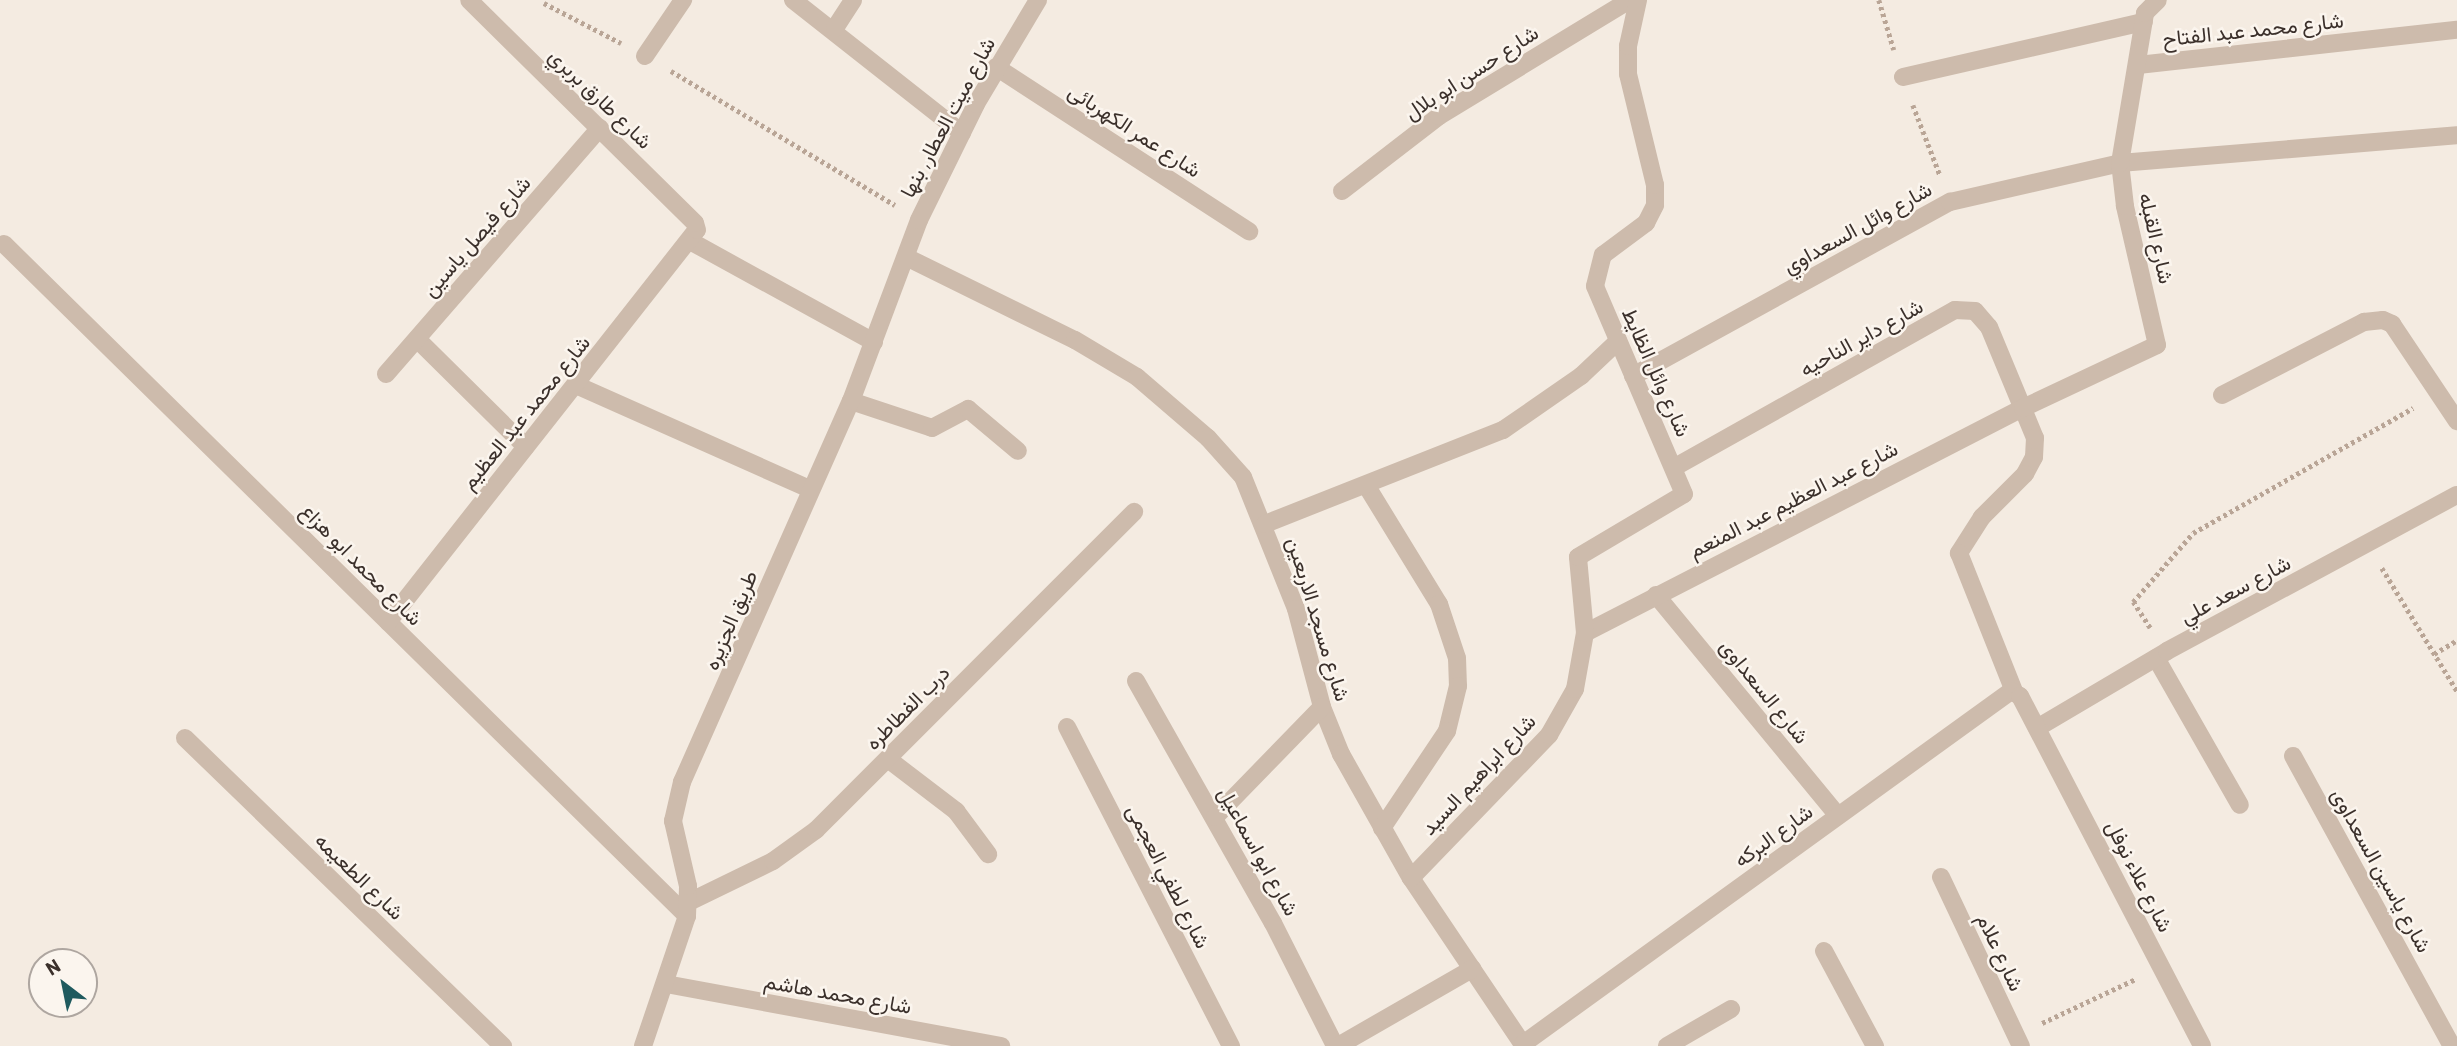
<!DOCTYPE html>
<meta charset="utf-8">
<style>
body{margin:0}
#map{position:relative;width:2457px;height:1046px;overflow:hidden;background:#f4ebe1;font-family:Barlow,Vazirmatn,sans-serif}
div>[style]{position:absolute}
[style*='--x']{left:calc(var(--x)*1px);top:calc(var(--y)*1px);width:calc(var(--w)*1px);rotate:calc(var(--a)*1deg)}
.path>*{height:4.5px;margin-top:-2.25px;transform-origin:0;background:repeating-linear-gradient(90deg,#b9a596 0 3.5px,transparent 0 7px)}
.minor>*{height:18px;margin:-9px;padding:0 9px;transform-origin:9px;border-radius:9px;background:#cdbbac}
span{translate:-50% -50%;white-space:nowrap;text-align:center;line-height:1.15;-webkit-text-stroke:5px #fbf5ee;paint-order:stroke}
.street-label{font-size:21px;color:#3b302b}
.north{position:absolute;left:28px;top:948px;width:70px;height:70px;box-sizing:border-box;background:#fbf5ee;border:2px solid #aea6a0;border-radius:50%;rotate:328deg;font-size:19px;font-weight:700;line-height:28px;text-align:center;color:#3b302b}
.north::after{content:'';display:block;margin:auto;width:24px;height:32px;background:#1f5a5e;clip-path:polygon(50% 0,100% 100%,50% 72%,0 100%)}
</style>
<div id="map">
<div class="path">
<div style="--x:1879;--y:0;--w:52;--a:73.3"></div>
<div style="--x:544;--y:3;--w:87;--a:27.5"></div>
<div style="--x:671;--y:71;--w:261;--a:30.9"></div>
<div style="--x:1913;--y:105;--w:75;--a:68.9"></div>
<div style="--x:2382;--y:568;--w:144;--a:58.6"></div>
<div style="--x:2150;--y:628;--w:31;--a:-123"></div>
<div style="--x:2133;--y:602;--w:91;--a:-49"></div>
<div style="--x:2193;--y:533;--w:253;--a:-29.6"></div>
<div style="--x:2434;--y:654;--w:27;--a:-31"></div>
<div style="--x:2042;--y:1023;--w:104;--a:-25.1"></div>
</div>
<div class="minor">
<div style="--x:793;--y:0;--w:215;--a:38.2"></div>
<div style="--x:835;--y:28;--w:33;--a:-57"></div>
<div style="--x:645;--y:56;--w:68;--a:-55.8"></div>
<div style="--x:2138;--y:65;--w:321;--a:-6.3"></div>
<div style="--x:996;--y:67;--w:302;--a:33"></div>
<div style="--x:1903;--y:77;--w:247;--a:-12.9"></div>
<div style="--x:1342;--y:191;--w:123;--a:-37.7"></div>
<div style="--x:1439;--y:116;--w:223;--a:-31.3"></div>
<div style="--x:690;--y:241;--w:210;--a:28.8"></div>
<div style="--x:4;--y:244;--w:958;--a:44.53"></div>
<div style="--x:906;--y:257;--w:188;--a:26.2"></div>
<div style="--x:1075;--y:340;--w:72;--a:30.8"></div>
<div style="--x:1137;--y:377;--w:94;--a:40.7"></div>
<div style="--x:1208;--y:438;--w:52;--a:48.1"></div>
<div style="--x:1243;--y:477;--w:142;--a:68.1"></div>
<div style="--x:1296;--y:609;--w:101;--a:75.1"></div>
<div style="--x:1322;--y:707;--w:51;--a:68"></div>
<div style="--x:1341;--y:754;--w:142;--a:60.6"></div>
<div style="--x:1411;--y:878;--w:202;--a:56.1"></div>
<div style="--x:417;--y:339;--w:153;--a:44.7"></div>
<div style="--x:386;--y:374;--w:326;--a:-49"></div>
<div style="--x:1633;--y:376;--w:362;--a:-28.8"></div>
<div style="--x:1950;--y:202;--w:174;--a:-12.9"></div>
<div style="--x:2120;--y:163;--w:338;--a:-4.7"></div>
<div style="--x:576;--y:385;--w:256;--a:24"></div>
<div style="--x:2222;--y:395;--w:160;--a:-27.2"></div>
<div style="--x:2364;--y:322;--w:19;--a:-6"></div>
<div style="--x:2383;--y:320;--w:10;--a:24"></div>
<div style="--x:2392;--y:324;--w:117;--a:56.2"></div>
<div style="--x:851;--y:401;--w:85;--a:18.4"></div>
<div style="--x:932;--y:428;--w:41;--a:-27.8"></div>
<div style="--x:968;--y:409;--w:65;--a:40"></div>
<div style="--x:1675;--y:467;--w:321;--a:-29.3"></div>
<div style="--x:1955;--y:310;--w:20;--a:3"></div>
<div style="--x:1975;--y:311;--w:21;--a:49"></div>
<div style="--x:1989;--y:327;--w:120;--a:67.5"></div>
<div style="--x:2035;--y:438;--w:19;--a:93"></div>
<div style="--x:2034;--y:457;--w:19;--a:118"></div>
<div style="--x:2025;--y:474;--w:61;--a:135"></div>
<div style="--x:1982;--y:517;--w:43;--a:122.6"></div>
<div style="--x:1959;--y:553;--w:149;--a:68.3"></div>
<div style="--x:1366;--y:485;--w:140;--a:58.5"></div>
<div style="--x:1439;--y:604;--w:57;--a:71.6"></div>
<div style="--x:1457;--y:658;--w:28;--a:88"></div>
<div style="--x:1458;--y:686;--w:46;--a:103.7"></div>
<div style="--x:1447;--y:731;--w:117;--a:123.8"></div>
<div style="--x:1265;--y:524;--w:256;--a:-21.6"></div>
<div style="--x:1503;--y:430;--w:95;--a:-34.7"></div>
<div style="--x:1581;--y:376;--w:51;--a:-43.4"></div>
<div style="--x:1656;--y:595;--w:286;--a:50.5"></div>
<div style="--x:388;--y:622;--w:499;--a:-51.8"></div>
<div style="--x:697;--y:230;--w:7;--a:-106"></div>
<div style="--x:695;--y:223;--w:317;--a:-135.4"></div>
<div style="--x:1585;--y:633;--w:492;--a:-27.2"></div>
<div style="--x:2023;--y:408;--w:148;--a:-25.2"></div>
<div style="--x:2157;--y:345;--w:143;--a:-103"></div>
<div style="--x:2125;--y:206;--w:43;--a:-96.6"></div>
<div style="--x:2120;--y:163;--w:152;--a:-80.5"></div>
<div style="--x:2145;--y:13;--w:18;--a:-45"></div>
<div style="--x:2156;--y:658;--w:169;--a:60.3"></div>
<div style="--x:1136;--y:681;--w:278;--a:60.5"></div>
<div style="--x:1273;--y:923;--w:138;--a:63.2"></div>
<div style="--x:1067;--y:727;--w:359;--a:62.8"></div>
<div style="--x:2037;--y:728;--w:151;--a:-30.6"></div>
<div style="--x:2167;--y:651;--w:329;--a:-28.3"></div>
<div style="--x:185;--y:738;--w:443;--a:44.1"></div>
<div style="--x:2293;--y:756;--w:327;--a:61.3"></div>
<div style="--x:888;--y:759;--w:86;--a:37.4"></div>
<div style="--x:956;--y:811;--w:54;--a:53.3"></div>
<div style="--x:1215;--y:817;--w:153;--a:-45.8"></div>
<div style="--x:1941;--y:877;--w:187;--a:64.7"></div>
<div style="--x:1411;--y:878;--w:199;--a:-46"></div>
<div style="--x:1549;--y:735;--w:53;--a:-60.5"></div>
<div style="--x:1575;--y:689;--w:57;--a:-79.9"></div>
<div style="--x:1585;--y:633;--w:76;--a:-95.3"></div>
<div style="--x:1578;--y:557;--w:123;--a:-30.7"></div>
<div style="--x:1684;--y:494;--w:226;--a:-113.2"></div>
<div style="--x:1595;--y:286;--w:32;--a:-76"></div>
<div style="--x:1603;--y:255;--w:54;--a:-36.7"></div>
<div style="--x:1646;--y:223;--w:20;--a:-63"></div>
<div style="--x:1655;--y:205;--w:20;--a:-90"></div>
<div style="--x:1655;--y:185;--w:114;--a:-103.7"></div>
<div style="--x:1628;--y:74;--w:28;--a:-90"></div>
<div style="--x:1628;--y:46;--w:47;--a:-77.7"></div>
<div style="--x:689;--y:902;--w:93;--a:-26"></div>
<div style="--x:773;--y:861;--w:53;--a:-35.8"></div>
<div style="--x:816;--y:830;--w:450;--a:-45"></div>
<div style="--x:1824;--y:951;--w:108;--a:61.8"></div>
<div style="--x:666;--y:984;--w:341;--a:10.5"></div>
<div style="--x:1523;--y:1044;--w:602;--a:-35.88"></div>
<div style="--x:2011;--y:691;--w:10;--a:29"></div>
<div style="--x:2020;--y:696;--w:394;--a:62.5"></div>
<div style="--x:643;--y:1046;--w:137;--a:-71.3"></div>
<div style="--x:687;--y:916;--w:30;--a:-88"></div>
<div style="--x:688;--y:886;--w:67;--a:-103"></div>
<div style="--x:673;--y:821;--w:40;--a:-77"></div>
<div style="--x:682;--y:782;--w:417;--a:-66.1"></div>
<div style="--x:851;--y:401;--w:193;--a:-69.4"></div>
<div style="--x:919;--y:220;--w:129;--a:-63.8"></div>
<div style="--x:976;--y:104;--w:121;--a:-59.2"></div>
<div style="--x:1338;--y:1046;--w:155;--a:-29.9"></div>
<div style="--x:1667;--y:1046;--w:74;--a:-30"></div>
</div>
<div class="street-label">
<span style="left:2253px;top:29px;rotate:-6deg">شارع محمد عبد الفتاح</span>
<span style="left:1471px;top:72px;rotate:-33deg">شارع حسن ابو بلال</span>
<span style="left:601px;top:98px;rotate:44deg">شارع طارق بربري</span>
<span style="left:947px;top:117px;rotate:-62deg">شارع ميت العطار, بنها</span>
<span style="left:1135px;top:130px;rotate:33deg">شارع عمر الكهربائى</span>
<span style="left:1857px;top:227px;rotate:-29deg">شارع وائل السعداوي</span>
<span style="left:476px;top:236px;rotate:-49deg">شارع فيصل ياسين</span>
<span style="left:2157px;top:238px;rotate:77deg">شارع القبله</span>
<span style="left:1861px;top:337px;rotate:-29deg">شارع داير الناحيه</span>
<span style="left:1657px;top:372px;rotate:66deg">شارع وائل الظايط</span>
<span style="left:525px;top:412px;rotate:-51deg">شارع محمد عبد العظيم</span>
<span style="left:1793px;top:499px;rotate:-27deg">شارع عبد العظيم عبد المنعم</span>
<span style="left:362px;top:564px;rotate:45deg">شارع محمد ابو هزاع</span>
<span style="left:2235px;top:589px;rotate:-28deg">شارع سعد علي</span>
<span style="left:1319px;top:619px;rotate:73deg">شارع مسجد الاربعين</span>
<span style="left:730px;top:620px;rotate:-67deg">طريق الجزيره</span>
<span style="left:1765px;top:691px;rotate:51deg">شارع السعداوى</span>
<span style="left:907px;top:707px;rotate:-45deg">درب الفطاطره</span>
<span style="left:1478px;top:774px;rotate:-47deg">شارع ابراهيم السيد</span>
<span style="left:1773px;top:835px;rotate:-36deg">شارع البركه</span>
<span style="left:1259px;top:851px;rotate:61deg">شارع ابو اسماعيل</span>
<span style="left:2382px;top:870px;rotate:61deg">شارع ياسين السعداوى</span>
<span style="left:360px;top:876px;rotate:44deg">شارع الطعيمه</span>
<span style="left:1169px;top:876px;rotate:63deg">شارع لطفي العجمى</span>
<span style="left:2140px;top:876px;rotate:63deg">شارع علاء نوفل</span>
<span style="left:2001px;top:952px;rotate:65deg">شارع علام</span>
<span style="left:838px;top:993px;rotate:10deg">شارع محمد هاشم</span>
</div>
<div class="north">N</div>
</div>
